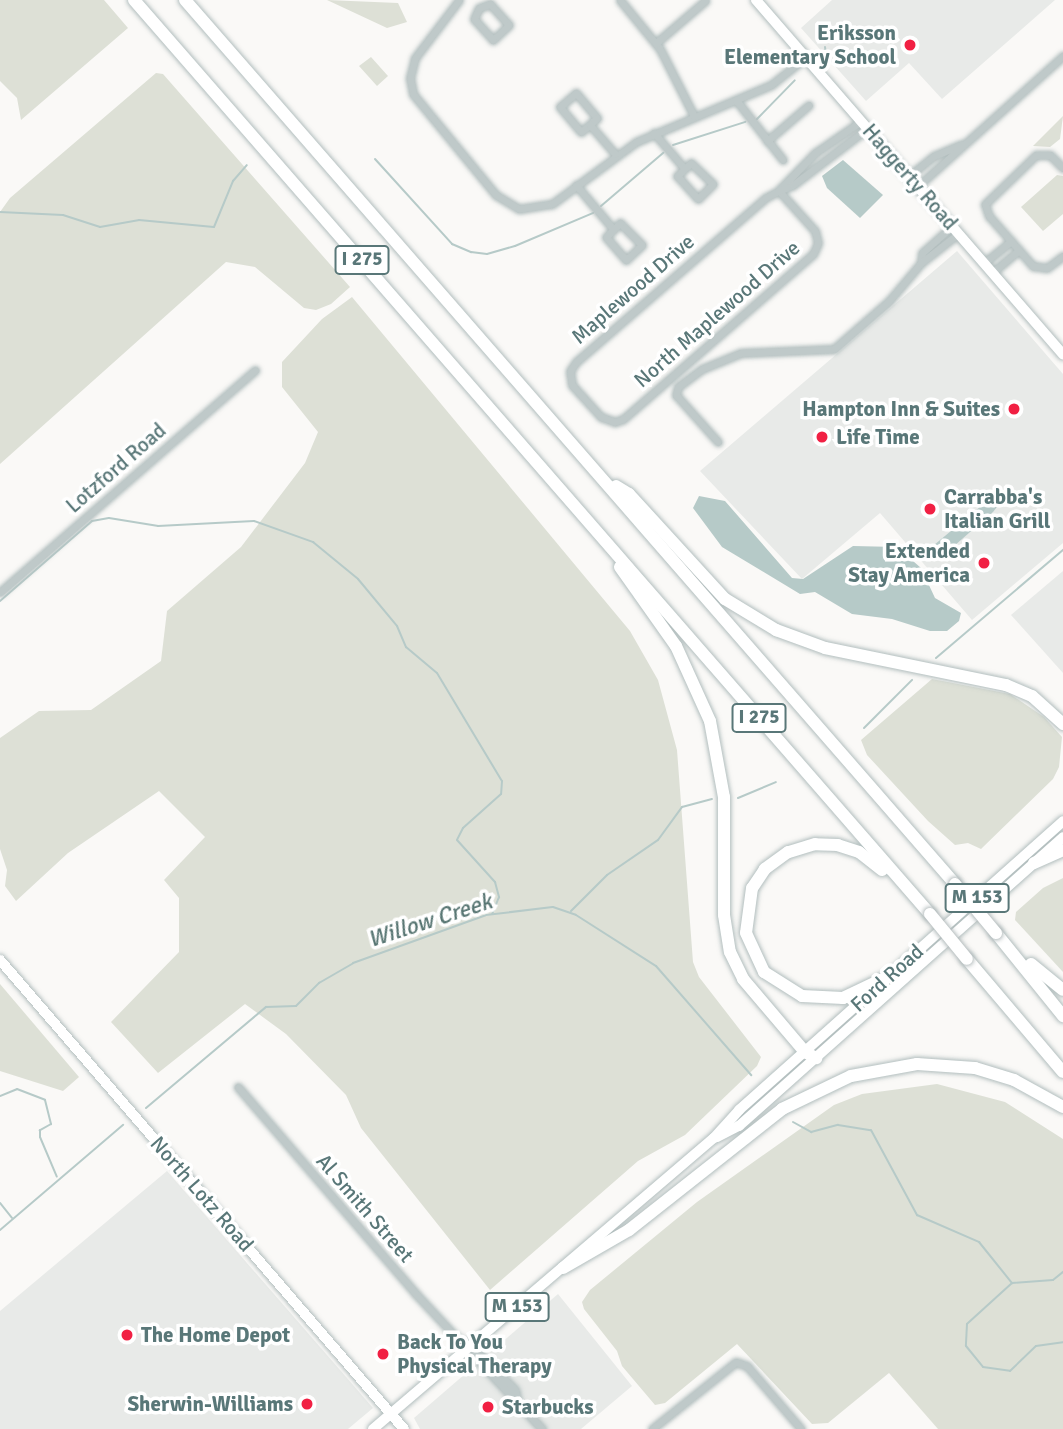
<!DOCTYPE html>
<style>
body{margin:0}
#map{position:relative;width:1063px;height:1429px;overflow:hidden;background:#faf9f7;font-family:Signika,sans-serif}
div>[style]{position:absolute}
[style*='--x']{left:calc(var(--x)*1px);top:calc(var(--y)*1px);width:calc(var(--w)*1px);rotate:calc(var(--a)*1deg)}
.built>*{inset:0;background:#e8eae8}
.green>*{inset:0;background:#dde0d6}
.water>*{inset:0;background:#b6cac8}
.stream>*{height:2px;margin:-1px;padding:0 1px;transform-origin:1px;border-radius:1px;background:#b6cac8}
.roads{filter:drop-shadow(0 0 2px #b2bebe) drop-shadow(0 0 2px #b2bebe)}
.street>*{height:7px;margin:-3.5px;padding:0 3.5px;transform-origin:3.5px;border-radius:3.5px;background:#bfc9c9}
.secondary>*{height:10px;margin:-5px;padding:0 5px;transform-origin:5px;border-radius:5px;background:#fff}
.primary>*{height:10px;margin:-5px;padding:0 5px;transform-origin:5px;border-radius:5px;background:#fff}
.highway>*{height:12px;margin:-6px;padding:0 6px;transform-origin:6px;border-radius:6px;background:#fff}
.bridges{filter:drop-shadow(0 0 2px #b5bdbe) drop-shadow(0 0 2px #b5bdbe)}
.highway-bridge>*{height:12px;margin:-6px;padding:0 6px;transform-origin:6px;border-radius:6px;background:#fff}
.dots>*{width:19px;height:19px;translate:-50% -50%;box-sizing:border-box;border:4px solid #fff;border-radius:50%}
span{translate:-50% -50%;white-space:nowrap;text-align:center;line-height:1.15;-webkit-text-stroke:7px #fff;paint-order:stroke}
.shield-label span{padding:2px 5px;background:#fff;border:2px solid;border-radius:5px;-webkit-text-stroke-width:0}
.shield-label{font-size:19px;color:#597778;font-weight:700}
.poi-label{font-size:21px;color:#597778;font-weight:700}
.right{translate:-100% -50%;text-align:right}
.left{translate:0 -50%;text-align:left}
.street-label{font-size:21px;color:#597778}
.water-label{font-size:23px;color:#587673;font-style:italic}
</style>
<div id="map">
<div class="built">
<div style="clip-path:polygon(832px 0,1055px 0,942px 99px,909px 63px,866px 101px,801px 28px)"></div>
<div style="clip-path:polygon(957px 251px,1063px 374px,1063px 543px,972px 620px,880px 513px,802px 579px,700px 471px)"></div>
<div style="clip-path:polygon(1063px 571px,1063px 673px,1011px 615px)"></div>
<div style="clip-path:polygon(167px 1171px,373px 1408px,348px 1429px,0 1429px,0 1311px)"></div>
<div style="clip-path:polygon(558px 1294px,632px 1386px,581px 1429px,420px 1429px,414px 1418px)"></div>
</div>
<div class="green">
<div style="clip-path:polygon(0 0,104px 0,128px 28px,21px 120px,17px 98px,0 81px)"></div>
<div style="clip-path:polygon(327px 0,398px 3px,407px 22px,387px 28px)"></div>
<div style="clip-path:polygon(371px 57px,388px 76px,377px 86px,359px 66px)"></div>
<div style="clip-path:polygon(156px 73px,163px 74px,350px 287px,331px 304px,316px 310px,304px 308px,255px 267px,226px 262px,0 464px,0 212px,10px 198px)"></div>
<div style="clip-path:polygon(1063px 116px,1060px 139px,1050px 147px,1033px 146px)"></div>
<div style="clip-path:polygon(1057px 175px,1063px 176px,1063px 214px,1043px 231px,1021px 207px)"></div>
<div style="clip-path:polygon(352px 297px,630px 631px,658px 680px,677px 750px,693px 962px,699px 977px,761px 1057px,757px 1066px,685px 1135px,638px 1161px,490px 1290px,361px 1128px,346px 1095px,286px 1034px,245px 1004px,158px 1073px,111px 1022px,179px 952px,179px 898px,164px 880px,205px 837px,159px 791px,68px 853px,16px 901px,5px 886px,7px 870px,0 849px,0 738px,39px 711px,91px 710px,161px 661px,167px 611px,241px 547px,305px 463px,318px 432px,282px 387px,282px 362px,322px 319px)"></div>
<div style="clip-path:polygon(932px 679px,1010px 694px,1044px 717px,1062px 737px,1059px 767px,1053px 779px,981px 849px,968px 843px,955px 845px,928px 821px,867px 755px,861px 740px)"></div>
<div style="clip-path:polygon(1063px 878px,1063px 972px,1015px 920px,1016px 912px,1043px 888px)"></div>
<div style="clip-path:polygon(0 984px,79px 1077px,63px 1091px,0 1071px)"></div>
<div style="clip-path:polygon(937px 1084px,1005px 1102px,1063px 1139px,1063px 1429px,938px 1429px,889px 1373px,828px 1423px,812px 1424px,737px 1344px,665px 1403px,655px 1405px,622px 1366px,617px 1351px,584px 1309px,582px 1302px,590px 1290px,697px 1202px,834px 1105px,862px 1094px)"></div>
</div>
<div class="water">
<div style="clip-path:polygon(843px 160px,883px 195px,860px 218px,827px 188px,822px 176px)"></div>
<div style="clip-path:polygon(998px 492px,1004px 498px,993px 512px,938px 560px,928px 560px,928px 550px)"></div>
<div style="clip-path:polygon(699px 496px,725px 501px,792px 578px,803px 579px,853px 546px,897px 547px,921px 568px,935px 598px,961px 613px,959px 621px,947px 631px,930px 631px,892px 619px,852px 614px,815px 592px,800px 594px,722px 547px,693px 508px)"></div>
</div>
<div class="stream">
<div style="--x:825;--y:47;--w:7;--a:82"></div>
<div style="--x:757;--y:119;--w:54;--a:-45.7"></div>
<div style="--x:673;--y:145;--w:76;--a:-17.7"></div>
<div style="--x:375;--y:159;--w:115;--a:47.8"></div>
<div style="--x:452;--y:244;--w:21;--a:23"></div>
<div style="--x:471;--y:252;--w:16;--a:7"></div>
<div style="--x:487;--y:254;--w:29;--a:-16"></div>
<div style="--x:515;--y:246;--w:85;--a:-22.9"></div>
<div style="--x:601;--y:206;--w:82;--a:-40.5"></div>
<div style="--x:0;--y:212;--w:63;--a:2.7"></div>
<div style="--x:63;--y:215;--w:39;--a:18"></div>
<div style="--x:100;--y:227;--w:40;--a:-10"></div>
<div style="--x:139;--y:220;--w:75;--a:5.3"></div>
<div style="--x:214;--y:227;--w:50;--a:-67.6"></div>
<div style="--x:233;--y:181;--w:21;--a:-49"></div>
<div style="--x:0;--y:601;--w:122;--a:-41"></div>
<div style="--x:92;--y:521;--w:17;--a:-10"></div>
<div style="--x:109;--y:518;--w:50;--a:9.3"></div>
<div style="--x:158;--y:526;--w:96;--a:-3"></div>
<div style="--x:254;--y:521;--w:63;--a:19.6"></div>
<div style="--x:313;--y:542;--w:58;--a:39.4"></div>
<div style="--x:358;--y:579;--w:61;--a:50.3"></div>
<div style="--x:397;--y:626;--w:23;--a:67"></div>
<div style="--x:406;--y:647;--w:40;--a:40"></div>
<div style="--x:437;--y:673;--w:126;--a:59"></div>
<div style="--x:502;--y:781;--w:13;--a:94"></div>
<div style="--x:501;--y:794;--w:51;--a:138.2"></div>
<div style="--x:463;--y:828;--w:13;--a:117"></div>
<div style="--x:457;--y:840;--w:57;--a:47.9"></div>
<div style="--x:495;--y:882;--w:16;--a:75"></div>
<div style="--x:499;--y:897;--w:18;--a:112"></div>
<div style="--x:936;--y:658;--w:167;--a:-40.4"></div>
<div style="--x:864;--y:728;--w:68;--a:-45"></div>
<div style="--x:738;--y:798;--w:41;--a:-22.8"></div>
<div style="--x:571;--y:911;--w:51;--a:-45"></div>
<div style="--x:607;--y:875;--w:62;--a:-34.5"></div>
<div style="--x:658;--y:840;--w:41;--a:-54"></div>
<div style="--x:682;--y:807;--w:31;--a:-15"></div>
<div style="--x:0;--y:1096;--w:18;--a:-22"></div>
<div style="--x:17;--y:1089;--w:30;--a:21"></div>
<div style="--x:45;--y:1100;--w:25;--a:76"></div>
<div style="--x:51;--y:1124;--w:13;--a:151"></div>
<div style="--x:40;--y:1130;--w:7;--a:90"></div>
<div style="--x:40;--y:1137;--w:43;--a:67"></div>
<div style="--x:146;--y:1108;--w:157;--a:-40.1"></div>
<div style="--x:266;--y:1007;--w:30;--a:-2"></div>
<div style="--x:296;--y:1006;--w:33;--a:-45"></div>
<div style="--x:319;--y:983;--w:39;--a:-30"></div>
<div style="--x:353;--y:963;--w:141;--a:-19.8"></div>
<div style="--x:486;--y:915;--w:67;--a:-6.8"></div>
<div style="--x:553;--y:907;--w:24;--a:19"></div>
<div style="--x:576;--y:915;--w:95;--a:32.5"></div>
<div style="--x:656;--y:966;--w:145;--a:48.9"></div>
<div style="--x:793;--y:1122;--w:21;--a:29"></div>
<div style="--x:811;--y:1132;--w:28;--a:-15"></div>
<div style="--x:838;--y:1125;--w:33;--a:9"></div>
<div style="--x:871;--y:1130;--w:97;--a:61.6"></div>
<div style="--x:917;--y:1215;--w:68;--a:23.5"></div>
<div style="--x:979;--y:1242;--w:53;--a:51.2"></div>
<div style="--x:1012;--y:1283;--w:41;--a:-4.2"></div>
<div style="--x:1053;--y:1280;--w:13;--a:-39"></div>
<div style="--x:0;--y:1203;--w:19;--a:51"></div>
<div style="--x:0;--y:1230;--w:162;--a:-40.5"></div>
<div style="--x:1012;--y:1283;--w:61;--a:137.7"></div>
<div style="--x:967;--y:1324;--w:22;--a:93"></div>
<div style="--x:966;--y:1346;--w:27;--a:51"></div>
<div style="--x:983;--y:1367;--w:27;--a:8"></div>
<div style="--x:1010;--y:1371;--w:36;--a:-44"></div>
<div style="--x:1036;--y:1346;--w:27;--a:-8"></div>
</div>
<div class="roads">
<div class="street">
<div style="--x:459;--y:0;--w:73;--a:127.2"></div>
<div style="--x:415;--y:58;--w:21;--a:104"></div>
<div style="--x:410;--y:78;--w:16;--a:79"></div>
<div style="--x:413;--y:94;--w:131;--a:50.6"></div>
<div style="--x:496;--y:195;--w:27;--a:31"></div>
<div style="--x:519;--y:209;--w:33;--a:-9"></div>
<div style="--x:552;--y:204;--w:104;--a:-36.4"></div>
<div style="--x:636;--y:142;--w:147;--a:-22.9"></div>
<div style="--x:771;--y:85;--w:45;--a:-38.7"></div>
<div style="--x:620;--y:0;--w:63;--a:50.8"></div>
<div style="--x:660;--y:49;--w:75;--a:63.1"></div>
<div style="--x:490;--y:4;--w:28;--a:48"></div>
<div style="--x:509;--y:25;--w:22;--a:137"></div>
<div style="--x:493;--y:40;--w:28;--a:-132"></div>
<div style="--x:474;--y:19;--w:12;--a:-66"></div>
<div style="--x:479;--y:8;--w:12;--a:-20"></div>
<div style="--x:656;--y:43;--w:65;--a:-40.6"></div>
<div style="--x:576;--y:93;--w:33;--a:50"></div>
<div style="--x:597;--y:118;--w:21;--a:139"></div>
<div style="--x:581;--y:132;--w:33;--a:-130"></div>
<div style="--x:560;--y:107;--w:21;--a:-41"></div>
<div style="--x:736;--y:100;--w:76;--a:51.9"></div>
<div style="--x:590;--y:125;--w:38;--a:49"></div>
<div style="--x:654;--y:133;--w:46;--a:49.4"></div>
<div style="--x:767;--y:141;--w:55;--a:-40.6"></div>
<div style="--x:691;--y:163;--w:30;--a:44"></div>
<div style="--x:713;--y:184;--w:21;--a:135"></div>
<div style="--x:698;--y:199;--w:31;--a:-132"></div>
<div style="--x:677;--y:176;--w:19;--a:-43"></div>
<div style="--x:1063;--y:168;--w:18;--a:-135"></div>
<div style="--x:1050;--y:155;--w:14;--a:180"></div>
<div style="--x:1036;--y:155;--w:71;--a:136.1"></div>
<div style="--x:985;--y:204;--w:13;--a:72"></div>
<div style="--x:989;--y:216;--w:67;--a:48.7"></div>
<div style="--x:1033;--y:266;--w:14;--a:8"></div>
<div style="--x:1047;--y:268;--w:20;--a:-37"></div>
<div style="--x:909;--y:176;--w:32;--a:-39"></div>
<div style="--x:934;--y:156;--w:30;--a:-23"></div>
<div style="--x:576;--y:185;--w:57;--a:49.9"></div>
<div style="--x:918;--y:186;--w:195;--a:-41.9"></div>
<div style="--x:779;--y:190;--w:52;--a:-45.8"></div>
<div style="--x:815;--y:153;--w:56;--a:-34.8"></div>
<div style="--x:779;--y:191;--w:54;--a:48"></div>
<div style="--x:815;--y:231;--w:12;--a:76"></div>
<div style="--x:818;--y:243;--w:12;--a:114"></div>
<div style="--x:813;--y:254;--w:252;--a:139"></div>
<div style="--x:623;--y:419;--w:9;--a:159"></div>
<div style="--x:615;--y:422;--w:15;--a:-160"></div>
<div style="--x:601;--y:417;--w:43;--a:-132.2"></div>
<div style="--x:572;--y:385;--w:14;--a:-98"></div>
<div style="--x:570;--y:371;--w:11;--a:-56"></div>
<div style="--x:576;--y:362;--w:250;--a:-40.9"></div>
<div style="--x:765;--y:198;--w:16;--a:-27"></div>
<div style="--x:779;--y:191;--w:15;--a:-23"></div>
<div style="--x:793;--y:185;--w:94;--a:-37.2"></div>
<div style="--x:620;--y:223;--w:31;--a:45"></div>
<div style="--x:642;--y:245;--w:22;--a:137"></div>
<div style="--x:626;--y:260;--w:30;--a:-131"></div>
<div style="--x:606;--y:237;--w:20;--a:-45"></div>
<div style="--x:921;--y:263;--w:10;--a:-84"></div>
<div style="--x:922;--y:253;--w:40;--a:-42"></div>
<div style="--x:984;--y:263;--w:35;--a:-39"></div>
<div style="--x:993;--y:272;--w:34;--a:-40"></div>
<div style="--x:718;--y:442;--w:63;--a:-131.8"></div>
<div style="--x:676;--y:395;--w:8;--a:-76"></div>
<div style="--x:678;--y:387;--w:30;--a:-37"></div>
<div style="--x:702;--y:369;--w:42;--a:-22.3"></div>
<div style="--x:741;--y:353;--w:93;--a:-2.5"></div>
<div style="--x:834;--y:349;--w:73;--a:-41.1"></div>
<div style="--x:889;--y:301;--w:50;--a:-49.9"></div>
<div style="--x:921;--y:263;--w:48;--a:-38.3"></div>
<div style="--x:0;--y:592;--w:338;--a:-41"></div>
<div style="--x:238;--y:1087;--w:272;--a:49.3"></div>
<div style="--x:415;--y:1293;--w:62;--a:47"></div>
<div style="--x:457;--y:1338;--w:17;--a:28"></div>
<div style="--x:517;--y:1400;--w:10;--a:-101"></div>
<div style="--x:515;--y:1390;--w:62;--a:-134.3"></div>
<div style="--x:472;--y:1346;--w:17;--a:65"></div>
<div style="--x:479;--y:1361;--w:93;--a:47.2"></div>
<div style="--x:652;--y:1429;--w:107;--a:-38.6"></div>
<div style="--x:736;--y:1362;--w:12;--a:20"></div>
<div style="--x:747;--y:1366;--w:83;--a:49.4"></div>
</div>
<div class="secondary">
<div style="--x:756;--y:0;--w:469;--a:49.1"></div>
<div style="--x:0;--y:960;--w:619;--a:49.26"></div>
</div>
<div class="primary">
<div style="--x:717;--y:1137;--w:25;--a:-27"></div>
<div style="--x:739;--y:1126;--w:434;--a:-41.7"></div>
<div style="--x:373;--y:1429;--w:448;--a:-40.5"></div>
<div style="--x:714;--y:1138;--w:38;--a:-48"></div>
<div style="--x:739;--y:1110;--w:434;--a:-41.7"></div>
</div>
<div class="highway">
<div style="--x:134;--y:0;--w:1212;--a:48.95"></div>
<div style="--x:185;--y:0;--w:1172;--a:48.94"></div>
<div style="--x:616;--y:486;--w:15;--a:32"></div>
<div style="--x:629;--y:494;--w:142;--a:47.6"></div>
<div style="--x:725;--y:599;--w:60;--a:31.3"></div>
<div style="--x:776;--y:630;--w:52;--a:20.2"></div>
<div style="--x:825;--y:648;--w:185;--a:11.6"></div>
<div style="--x:1006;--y:685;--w:28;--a:23"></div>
<div style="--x:1032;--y:696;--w:42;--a:42.1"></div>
<div style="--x:620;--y:567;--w:97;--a:54.7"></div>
<div style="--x:676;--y:646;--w:82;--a:65.6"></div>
<div style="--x:710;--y:721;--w:77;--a:79.6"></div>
<div style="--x:724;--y:797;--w:118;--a:90"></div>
<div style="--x:724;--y:915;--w:37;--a:81"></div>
<div style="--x:730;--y:952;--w:30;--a:64"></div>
<div style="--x:743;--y:979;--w:96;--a:49.7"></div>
<div style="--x:805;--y:1052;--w:13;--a:29"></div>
<div style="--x:1034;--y:863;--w:32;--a:-24"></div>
<div style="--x:882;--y:870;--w:29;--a:-142"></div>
<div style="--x:859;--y:852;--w:22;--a:-162"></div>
<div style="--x:838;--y:845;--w:23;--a:-178"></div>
<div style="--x:815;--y:844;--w:28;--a:163"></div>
<div style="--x:788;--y:852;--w:29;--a:144"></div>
<div style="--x:765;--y:869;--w:23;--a:124"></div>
<div style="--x:752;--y:888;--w:45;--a:97.6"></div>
<div style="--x:746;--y:933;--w:43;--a:65.2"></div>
<div style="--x:764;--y:972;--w:45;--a:32.3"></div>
<div style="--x:802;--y:996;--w:41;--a:2.8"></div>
<div style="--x:843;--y:998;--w:53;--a:-25.6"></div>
<div style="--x:996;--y:933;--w:107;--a:51.1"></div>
<div style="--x:967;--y:959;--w:148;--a:49.7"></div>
<div style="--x:1031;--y:964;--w:41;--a:39.1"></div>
<div style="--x:563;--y:1268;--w:76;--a:-29.9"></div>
<div style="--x:629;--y:1230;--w:195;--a:-38.3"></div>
<div style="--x:782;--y:1109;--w:76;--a:-25.6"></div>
<div style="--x:851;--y:1076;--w:67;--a:-10.3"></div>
<div style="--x:917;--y:1064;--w:58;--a:3.9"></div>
<div style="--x:975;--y:1068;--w:41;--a:17.1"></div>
<div style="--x:1014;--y:1080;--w:56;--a:28.9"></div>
</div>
</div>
<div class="bridges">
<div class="highway-bridge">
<div style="--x:955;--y:884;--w:64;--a:50.1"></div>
<div style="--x:930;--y:914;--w:58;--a:50.6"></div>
</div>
</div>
<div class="dots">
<div style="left:910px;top:45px;background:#f12043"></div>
<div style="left:1014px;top:409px;background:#f12043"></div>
<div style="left:822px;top:437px;background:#f12043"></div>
<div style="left:930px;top:509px;background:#f12043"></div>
<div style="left:984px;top:563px;background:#f12043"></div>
<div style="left:127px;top:1335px;background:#f12043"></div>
<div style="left:383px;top:1354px;background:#f12043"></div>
<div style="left:307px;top:1404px;background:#f12043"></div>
<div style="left:488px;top:1407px;background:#f12043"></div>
</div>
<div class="shield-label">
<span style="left:362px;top:260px">I 275</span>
<span style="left:759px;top:718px">I 275</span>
<span style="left:977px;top:898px">M 153</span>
<span style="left:517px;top:1307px">M 153</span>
</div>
<div class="poi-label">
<span class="right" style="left:896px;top:45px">Eriksson<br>Elementary School</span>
<span class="right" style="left:1000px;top:409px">Hampton Inn &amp; Suites</span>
<span class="left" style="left:836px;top:437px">Life Time</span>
<span class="left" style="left:944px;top:509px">Carrabba's<br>Italian Grill</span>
<span class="right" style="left:970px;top:563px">Extended<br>Stay America</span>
<span class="left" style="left:141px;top:1335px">The Home Depot</span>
<span class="left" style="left:397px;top:1354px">Back To You<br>Physical Therapy</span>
<span class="right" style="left:293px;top:1404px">Sherwin-Williams</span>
<span class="left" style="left:502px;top:1407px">Starbucks</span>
</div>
<div class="street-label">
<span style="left:910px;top:177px;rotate:49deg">Haggerty Road</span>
<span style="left:633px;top:289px;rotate:-41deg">Maplewood Drive</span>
<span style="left:717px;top:314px;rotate:-41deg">North Maplewood Drive</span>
<span style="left:116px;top:468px;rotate:-41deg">Lotzford Road</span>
<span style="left:887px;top:978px;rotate:-42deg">Ford Road</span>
<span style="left:202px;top:1194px;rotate:49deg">North Lotz Road</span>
<span style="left:365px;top:1208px;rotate:49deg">Al Smith Street</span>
</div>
<div class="water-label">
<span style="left:430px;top:921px;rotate:-18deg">Willow Creek</span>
</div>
</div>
